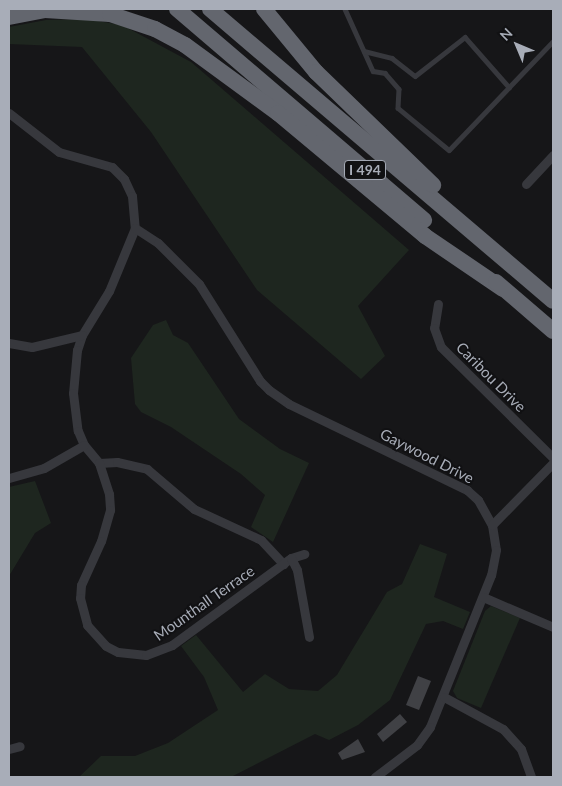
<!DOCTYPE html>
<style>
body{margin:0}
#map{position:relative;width:562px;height:786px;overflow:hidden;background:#161618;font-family:Lato,sans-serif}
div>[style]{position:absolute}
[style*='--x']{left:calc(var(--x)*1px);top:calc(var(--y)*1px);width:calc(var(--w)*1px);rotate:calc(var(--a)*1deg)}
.green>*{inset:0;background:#1e261f}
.building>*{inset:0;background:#404145}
.service>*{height:4.5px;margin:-2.25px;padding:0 2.25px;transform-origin:2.25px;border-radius:2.25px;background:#37383d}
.minor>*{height:9px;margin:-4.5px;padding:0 4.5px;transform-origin:4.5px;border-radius:4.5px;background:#37383d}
.motorway>*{height:16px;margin:-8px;padding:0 8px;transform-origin:8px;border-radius:8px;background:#63666e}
span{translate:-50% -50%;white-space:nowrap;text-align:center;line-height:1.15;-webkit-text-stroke:4px #111113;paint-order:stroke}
.shield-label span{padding:1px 4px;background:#111113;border:1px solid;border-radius:4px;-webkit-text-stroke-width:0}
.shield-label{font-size:14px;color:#a8adb8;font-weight:700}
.street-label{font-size:15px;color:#a8adb8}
.frame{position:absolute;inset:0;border:10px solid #a8adb8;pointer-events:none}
.north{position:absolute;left:492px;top:20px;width:50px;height:50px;-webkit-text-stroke:4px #111113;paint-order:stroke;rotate:315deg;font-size:14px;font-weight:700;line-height:20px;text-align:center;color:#a8adb8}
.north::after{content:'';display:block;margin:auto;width:18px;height:22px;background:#a8adb8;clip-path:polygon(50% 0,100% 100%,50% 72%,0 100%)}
</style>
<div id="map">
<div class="green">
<div style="clip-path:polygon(86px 19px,122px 25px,191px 62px,409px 250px,358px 306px,385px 356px,361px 379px,257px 290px,151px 132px,82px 47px,9px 44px,9px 27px,46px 20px)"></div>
<div style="clip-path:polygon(166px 320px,173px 335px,188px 343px,239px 419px,280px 449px,309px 463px,273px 542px,251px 527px,265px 495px,241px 474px,171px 427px,141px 412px,135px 404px,131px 358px,153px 325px)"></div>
<div style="clip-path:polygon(35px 481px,51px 523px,35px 533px,9px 576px,9px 487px)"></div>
<div style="clip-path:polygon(420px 544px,447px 554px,434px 597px,470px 612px,463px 629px,443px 621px,426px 624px,390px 700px,358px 725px,329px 740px,315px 734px,231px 777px,79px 777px,101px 756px,135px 756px,168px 743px,218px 710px,204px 677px,181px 646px,196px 635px,243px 692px,265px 674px,289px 689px,318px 691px,337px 675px,387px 592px,402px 584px)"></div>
<div style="clip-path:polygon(491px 606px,520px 618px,481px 708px,457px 698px,453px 691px,485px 611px)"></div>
</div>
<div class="building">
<div style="clip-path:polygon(418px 676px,431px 681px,419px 710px,406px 705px)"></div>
<div style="clip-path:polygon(400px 714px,407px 722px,383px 742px,377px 734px)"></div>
<div style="clip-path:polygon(358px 739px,365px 752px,342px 760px,338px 753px)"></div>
</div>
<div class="service">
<div style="--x:345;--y:9;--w:68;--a:65.7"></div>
<div style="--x:373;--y:71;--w:12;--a:9"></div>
<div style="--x:385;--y:73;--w:21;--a:49"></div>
<div style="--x:399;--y:89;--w:19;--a:93"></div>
<div style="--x:398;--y:108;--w:66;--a:39.5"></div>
<div style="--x:449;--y:150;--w:151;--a:-46.3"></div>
<div style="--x:364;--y:51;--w:29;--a:14"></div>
<div style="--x:392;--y:58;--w:29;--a:38"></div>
<div style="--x:415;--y:76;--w:63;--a:-38"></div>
<div style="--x:465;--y:37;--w:67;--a:48.7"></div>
</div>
<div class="minor">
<div style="--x:9;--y:113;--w:63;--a:38"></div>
<div style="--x:59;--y:152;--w:55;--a:15.8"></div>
<div style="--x:112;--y:167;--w:17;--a:45"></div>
<div style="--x:124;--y:179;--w:19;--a:65"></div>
<div style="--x:132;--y:196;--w:32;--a:85"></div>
<div style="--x:135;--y:228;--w:68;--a:112.4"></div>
<div style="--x:109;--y:291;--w:52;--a:121.5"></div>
<div style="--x:82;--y:335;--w:16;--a:108"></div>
<div style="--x:77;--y:350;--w:43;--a:95.3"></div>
<div style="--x:73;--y:393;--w:38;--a:83"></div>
<div style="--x:78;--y:431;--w:15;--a:67"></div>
<div style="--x:84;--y:445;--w:23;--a:50"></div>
<div style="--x:99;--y:463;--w:18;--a:-3"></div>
<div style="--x:117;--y:462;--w:31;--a:13"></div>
<div style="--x:147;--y:469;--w:62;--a:40.4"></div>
<div style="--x:194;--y:509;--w:74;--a:24.8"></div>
<div style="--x:261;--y:540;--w:33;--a:47"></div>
<div style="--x:526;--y:184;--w:40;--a:-47"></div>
<div style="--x:135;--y:228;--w:27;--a:33"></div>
<div style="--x:158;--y:243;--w:58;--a:45"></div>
<div style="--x:199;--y:284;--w:115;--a:57.8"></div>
<div style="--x:260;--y:381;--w:13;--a:45"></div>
<div style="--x:269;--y:390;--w:24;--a:35"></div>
<div style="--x:289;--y:404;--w:198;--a:25.8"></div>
<div style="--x:467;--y:490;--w:15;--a:42"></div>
<div style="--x:478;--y:500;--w:29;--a:61"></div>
<div style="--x:492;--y:525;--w:25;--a:81"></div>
<div style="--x:496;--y:550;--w:25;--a:101"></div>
<div style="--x:491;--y:575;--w:164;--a:111.9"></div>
<div style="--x:430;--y:727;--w:22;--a:126"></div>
<div style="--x:417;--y:745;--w:53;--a:142.7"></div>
<div style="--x:438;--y:304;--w:24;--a:99"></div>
<div style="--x:434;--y:328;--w:20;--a:70"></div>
<div style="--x:441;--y:347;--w:158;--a:44.7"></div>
<div style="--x:9;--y:343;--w:23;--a:10"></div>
<div style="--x:32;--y:347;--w:51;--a:-13.5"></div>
<div style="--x:99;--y:463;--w:33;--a:72"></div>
<div style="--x:109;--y:494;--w:16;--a:86"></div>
<div style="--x:110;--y:510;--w:32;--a:106"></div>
<div style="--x:101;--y:541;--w:48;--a:114.4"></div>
<div style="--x:81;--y:585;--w:13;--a:94"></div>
<div style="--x:80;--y:598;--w:28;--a:75"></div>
<div style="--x:87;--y:625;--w:28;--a:48"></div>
<div style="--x:106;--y:646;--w:13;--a:27"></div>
<div style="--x:118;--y:652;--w:28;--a:6"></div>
<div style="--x:146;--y:655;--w:28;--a:-21"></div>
<div style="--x:172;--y:645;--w:147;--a:-36.2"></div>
<div style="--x:291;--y:558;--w:14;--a:-17"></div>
<div style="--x:9;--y:478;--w:36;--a:-16"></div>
<div style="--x:44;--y:468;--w:46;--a:-29.9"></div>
<div style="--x:492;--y:525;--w:87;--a:-45.5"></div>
<div style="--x:291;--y:558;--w:13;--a:63"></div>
<div style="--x:297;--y:570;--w:68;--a:79.8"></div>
<div style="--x:483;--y:597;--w:76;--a:23.2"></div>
<div style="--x:444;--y:697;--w:67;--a:28.5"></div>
<div style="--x:503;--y:729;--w:27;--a:48"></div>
<div style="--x:521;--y:749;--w:30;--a:70"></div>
<div style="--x:9;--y:749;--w:11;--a:-15"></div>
</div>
<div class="motorway">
<div style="--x:177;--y:9;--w:325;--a:40.5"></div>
<div style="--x:210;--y:9;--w:450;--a:40.4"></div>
<div style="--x:264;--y:9;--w:82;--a:50.5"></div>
<div style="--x:316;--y:72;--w:163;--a:44"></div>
<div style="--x:9;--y:17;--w:37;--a:-11"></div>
<div style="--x:45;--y:10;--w:65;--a:3.5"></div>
<div style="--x:110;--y:14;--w:47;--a:18.4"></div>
<div style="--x:155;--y:29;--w:34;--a:28"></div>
<div style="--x:185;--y:45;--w:115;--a:36.2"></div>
<div style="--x:278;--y:113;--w:192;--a:39.9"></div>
<div style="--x:425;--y:236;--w:94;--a:34.2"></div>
<div style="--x:496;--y:282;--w:75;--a:40.7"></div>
</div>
<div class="shield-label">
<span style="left:365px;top:170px">I 494</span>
</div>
<div class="street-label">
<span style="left:491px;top:377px;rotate:45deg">Caribou Drive</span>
<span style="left:427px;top:456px;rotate:27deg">Gaywood Drive</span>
<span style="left:204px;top:603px;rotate:-35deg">Mounthall Terrace</span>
</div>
<div class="frame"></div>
<div class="north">N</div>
</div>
